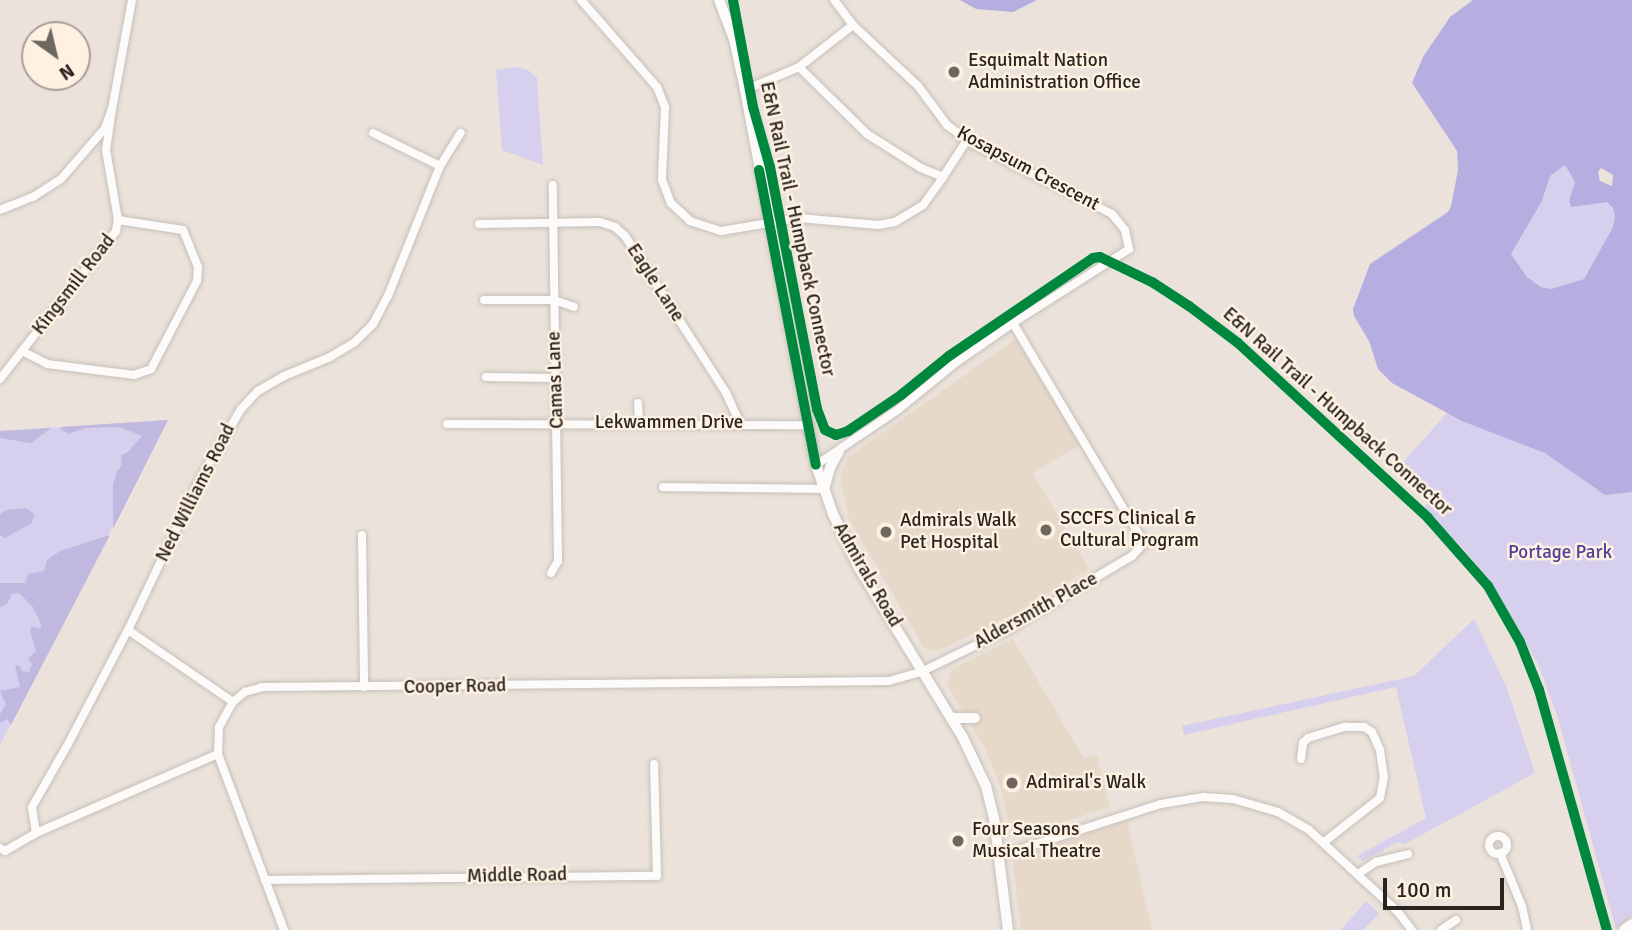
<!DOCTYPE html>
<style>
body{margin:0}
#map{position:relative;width:1632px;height:930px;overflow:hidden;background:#ebe3db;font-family:Signika,sans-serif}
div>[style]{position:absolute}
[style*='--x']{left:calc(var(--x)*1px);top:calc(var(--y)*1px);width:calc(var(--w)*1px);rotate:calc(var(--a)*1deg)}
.built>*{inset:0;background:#e7d9ca}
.green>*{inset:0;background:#d6cfed}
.forest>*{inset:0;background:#c1b8df}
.water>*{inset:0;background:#b6ade1}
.roads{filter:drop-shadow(0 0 2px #c6c0ba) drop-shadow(0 0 2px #c6c0ba)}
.street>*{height:8px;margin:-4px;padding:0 4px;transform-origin:4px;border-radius:4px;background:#fcfbfa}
.street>.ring{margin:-4px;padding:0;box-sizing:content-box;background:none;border:8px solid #fcfbfa;border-radius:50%}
.secondary>*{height:10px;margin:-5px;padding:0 5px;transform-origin:5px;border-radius:5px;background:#fcfbfa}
.cycleway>*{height:10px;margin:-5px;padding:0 5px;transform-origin:5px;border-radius:5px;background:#00873e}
.dots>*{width:19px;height:19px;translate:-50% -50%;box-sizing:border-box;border:4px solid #fff1e2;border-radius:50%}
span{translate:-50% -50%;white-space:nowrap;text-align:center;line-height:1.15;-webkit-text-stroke:5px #fff1e2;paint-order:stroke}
.poi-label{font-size:19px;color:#29241e}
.left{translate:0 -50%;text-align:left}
.street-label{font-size:19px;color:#29241e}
.park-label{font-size:19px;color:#513e98}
.north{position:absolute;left:21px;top:21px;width:70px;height:70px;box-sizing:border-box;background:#fff1e2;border:2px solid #a99f94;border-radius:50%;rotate:146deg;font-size:19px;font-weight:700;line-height:28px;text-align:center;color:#29241e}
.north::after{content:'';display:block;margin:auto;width:24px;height:32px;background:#6d6760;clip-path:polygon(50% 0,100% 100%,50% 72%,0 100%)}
.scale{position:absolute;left:1383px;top:878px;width:121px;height:32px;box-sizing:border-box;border:4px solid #29241e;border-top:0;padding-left:9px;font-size:21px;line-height:24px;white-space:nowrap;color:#29241e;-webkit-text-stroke:5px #fff1e2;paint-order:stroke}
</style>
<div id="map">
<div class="built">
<div style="clip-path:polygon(1016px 339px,1079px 445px,1033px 473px,1089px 569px,1016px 613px,938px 651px,924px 648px,849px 519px,840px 477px,848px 457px)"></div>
<div style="clip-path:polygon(1013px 639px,1084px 758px,1097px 755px,1110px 807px,1021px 836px,1011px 833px,1001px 789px,986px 750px,947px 685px,952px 669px)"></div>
<div style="clip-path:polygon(1127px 821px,1152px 930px,1021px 930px,1013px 863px,1015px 858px)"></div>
</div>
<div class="green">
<div style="clip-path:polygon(518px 67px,528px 70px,537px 78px,543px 165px,502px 150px,496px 70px)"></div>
<div style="clip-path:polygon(1565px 165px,1575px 182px,1569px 200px,1581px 206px,1598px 201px,1607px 202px,1613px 208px,1615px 217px,1613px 227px,1584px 279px,1551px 289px,1541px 287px,1527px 277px,1511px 254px,1542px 201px,1550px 176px)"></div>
<div style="clip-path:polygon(1447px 413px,1545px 453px,1605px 495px,1632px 492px,1632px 915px,1616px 929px,1558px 718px,1538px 664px,1497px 592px,1463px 548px,1423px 509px,1430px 500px,1397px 469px)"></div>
<div style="clip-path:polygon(168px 420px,28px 690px,0 745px,0 431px)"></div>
<div style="clip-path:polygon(1474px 619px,1507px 688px,1535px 773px,1405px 844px,1398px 842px,1363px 861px,1357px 856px,1426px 818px,1396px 687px,1184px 735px,1182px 726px,1414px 676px)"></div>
<div style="clip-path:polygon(1366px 901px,1379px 914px,1363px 930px,1341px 930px)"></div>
</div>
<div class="forest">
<div style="clip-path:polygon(168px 420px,113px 529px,113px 484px,117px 471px,122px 465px,121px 455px,127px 453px,142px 436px,120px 427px,85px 428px,69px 434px,61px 430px,61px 427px)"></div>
<div style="clip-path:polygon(51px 428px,31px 443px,0 438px,0 431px)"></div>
<div style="clip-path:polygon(26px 508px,34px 514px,32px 523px,5px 538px,0 535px,0 514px,7px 510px)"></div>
<div style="clip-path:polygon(110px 535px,11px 725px,7px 719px,0 723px,0 714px,6px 704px,0 691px,20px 687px,15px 665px,20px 666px,22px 671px,29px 672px,32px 664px,28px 659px,36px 651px,30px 631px,32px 626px,39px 629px,42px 626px,33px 607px,19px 593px,12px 594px,7px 604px,0 607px,0 583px,25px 583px,28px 574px,44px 571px,47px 560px,60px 551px)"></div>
</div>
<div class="water">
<div style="clip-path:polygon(960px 0,1037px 0,1013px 12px,976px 9px)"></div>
<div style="clip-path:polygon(evenodd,1473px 0,1632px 0,1632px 492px,1605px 495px,1545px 453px,1462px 421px,1392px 383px,1378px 369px,1369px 341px,1354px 316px,1353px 309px,1370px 264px,1448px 212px,1451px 206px,1458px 170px,1457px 151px,1412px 83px,1423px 57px,1450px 17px,1473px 0,1565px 165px,1575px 182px,1569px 200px,1571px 207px,1607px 202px,1613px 208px,1615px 217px,1613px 227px,1584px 279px,1551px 289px,1541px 287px,1527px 277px,1511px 254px,1542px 201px,1550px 176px,1565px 165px,1473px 0,1601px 168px,1613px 175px,1612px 186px,1600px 181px,1598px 172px,1601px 168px)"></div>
</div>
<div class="roads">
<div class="street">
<div style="--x:581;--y:0;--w:116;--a:48.9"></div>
<div style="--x:657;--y:87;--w:22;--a:68"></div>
<div style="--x:665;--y:107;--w:73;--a:92.4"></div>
<div style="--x:662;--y:180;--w:25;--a:69"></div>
<div style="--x:671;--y:203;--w:26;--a:43"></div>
<div style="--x:690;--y:221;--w:33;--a:18"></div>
<div style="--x:721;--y:231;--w:79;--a:-9.5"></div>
<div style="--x:799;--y:218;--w:79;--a:5.1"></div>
<div style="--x:878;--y:225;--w:17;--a:-10"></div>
<div style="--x:895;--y:222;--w:33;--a:-31"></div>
<div style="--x:923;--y:205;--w:34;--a:-54"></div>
<div style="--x:799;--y:67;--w:95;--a:44.6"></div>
<div style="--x:867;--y:134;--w:64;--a:32.2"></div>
<div style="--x:921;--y:168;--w:24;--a:22"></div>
<div style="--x:943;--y:177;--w:44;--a:-57"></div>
<div style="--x:745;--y:90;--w:59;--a:-23.1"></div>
<div style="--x:799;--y:67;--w:68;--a:-37.9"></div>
<div style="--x:373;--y:133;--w:75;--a:26.2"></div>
<div style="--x:0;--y:210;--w:35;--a:-22"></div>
<div style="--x:33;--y:197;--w:33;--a:-33"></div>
<div style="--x:61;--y:179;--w:67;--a:-49.2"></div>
<div style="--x:105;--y:128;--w:20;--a:-70"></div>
<div style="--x:112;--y:109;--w:111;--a:-79.6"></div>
<div style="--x:479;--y:224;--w:121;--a:-0.9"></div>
<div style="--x:600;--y:222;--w:16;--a:18"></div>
<div style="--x:615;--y:227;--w:13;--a:42"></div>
<div style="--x:625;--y:236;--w:187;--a:57.2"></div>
<div style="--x:726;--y:393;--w:33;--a:65"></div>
<div style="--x:484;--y:300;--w:70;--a:0"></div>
<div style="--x:554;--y:300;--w:21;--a:19"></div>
<div style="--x:22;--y:351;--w:28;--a:27"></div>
<div style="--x:47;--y:364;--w:88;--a:7.2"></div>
<div style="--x:134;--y:375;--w:18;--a:-19"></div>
<div style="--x:151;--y:369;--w:99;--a:-62.4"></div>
<div style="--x:197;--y:281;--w:14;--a:-86"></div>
<div style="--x:198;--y:267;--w:40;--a:-112"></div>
<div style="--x:183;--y:230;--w:66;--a:-171.3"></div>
<div style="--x:486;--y:377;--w:68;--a:0.8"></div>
<div style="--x:0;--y:379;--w:188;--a:-51.9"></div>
<div style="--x:116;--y:231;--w:11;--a:-80"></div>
<div style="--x:118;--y:220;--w:71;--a:-99.7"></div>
<div style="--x:106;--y:150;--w:41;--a:-81.7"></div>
<div style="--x:638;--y:403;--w:20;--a:87"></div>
<div style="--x:447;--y:424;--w:360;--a:0.2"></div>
<div style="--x:816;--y:465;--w:100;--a:-34"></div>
<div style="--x:899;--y:409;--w:71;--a:-39.3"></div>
<div style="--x:954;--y:364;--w:72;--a:-34.8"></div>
<div style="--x:1013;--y:323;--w:138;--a:-32.5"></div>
<div style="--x:1129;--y:249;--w:19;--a:-102"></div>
<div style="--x:1125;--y:230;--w:21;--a:-129"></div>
<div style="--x:1112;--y:214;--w:158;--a:-153.3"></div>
<div style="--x:971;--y:143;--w:30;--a:-143"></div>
<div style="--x:947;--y:125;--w:49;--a:-126.6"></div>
<div style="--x:918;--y:86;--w:89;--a:-136.8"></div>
<div style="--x:853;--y:25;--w:31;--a:-127"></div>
<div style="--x:663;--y:487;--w:161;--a:0.7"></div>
<div style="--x:362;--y:535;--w:152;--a:89.2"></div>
<div style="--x:551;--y:573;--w:14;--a:-60"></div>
<div style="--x:558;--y:561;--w:376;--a:-90.8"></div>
<div style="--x:128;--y:630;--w:127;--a:34.4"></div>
<div style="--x:1301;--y:759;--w:16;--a:-83"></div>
<div style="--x:1303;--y:743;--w:7;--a:-45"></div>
<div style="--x:1308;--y:738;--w:39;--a:-17"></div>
<div style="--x:1345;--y:727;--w:19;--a:0"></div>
<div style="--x:1364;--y:727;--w:9;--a:32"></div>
<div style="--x:1372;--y:732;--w:20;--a:66"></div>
<div style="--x:1380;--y:750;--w:27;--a:82"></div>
<div style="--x:1384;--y:777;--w:21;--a:101"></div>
<div style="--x:1380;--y:798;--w:71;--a:141.8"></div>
<div style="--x:36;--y:833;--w:26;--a:-99"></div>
<div style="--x:32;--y:807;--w:70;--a:-60.2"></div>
<div style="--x:67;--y:746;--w:131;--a:-62.3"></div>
<div style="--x:128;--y:630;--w:167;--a:-64.5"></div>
<div style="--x:200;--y:479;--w:81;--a:-59.6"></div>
<div style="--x:241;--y:409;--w:25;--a:-47"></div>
<div style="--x:258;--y:391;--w:30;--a:-30"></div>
<div style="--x:284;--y:376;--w:50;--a:-22.4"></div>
<div style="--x:330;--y:357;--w:29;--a:-31"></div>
<div style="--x:355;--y:342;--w:25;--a:-45"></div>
<div style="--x:373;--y:324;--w:32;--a:-62"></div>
<div style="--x:388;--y:296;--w:140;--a:-68.2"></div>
<div style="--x:440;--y:166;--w:39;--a:-58"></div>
<div class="ring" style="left:1489px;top:836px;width:10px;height:10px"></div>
<div style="--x:0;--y:848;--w:6;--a:31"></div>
<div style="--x:5;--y:851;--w:36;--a:-30"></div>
<div style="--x:36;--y:833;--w:198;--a:-23.5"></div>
<div style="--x:1500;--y:853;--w:57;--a:67.5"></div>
<div style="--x:1522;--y:906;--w:25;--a:78"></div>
<div style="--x:999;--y:856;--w:170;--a:-17.8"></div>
<div style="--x:1161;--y:804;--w:43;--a:-9.5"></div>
<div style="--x:1203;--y:797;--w:30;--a:4"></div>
<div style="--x:1233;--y:799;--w:47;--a:16.1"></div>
<div style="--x:1278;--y:812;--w:36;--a:30"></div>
<div style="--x:1309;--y:830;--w:120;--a:42.6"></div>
<div style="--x:1397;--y:911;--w:24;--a:52"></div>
<div style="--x:1358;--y:874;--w:22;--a:-34"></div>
<div style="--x:1376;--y:862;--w:33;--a:-14"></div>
<div style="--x:265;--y:880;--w:392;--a:-0.6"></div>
<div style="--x:657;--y:876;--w:112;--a:-91.5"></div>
<div style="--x:284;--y:930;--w:188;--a:-110.6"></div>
<div style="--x:218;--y:754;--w:27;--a:-88"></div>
<div style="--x:219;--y:727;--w:29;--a:-61"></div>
<div style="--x:233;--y:702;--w:16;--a:-40"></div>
<div style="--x:245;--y:692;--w:18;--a:-16"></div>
<div style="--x:262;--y:687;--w:627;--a:-0.55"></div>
<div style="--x:889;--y:681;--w:35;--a:-16"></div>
<div style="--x:923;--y:671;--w:96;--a:-26"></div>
<div style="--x:1009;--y:629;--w:143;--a:-30.7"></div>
<div style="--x:1132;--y:556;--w:18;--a:-47"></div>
<div style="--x:1144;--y:543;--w:256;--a:-120.8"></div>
<div style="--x:1441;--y:930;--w:18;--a:-34"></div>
</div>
<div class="secondary">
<div style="--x:719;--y:0;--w:42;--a:69"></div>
<div style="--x:734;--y:39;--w:52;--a:77.8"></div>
<div style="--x:745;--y:90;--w:382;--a:79.3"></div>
<div style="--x:816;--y:465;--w:52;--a:70.9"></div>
<div style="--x:833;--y:514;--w:60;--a:64.3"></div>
<div style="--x:859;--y:568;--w:199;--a:58.5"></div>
<div style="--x:963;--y:738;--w:53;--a:64.4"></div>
<div style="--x:986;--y:786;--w:33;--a:76"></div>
<div style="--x:994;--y:818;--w:113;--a:82.9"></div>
<div style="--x:824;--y:489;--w:22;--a:-74"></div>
<div style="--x:830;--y:468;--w:19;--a:-62"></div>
<div style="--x:951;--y:718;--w:24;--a:0"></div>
<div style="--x:1624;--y:930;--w:10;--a:-37"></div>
</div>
</div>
<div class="cycleway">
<div style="--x:733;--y:0;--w:109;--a:79.4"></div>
<div style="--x:753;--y:107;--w:62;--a:74.2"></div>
<div style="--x:770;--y:167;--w:247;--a:79"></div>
<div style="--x:817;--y:409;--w:22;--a:69"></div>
<div style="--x:825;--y:430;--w:12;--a:24"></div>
<div style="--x:836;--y:435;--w:13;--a:-18"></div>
<div style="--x:848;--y:431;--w:64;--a:-34.2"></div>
<div style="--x:901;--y:395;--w:62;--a:-39.1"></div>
<div style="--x:949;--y:356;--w:174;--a:-34.2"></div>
<div style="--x:1093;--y:258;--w:7;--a:-8"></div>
<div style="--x:1100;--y:257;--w:58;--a:25.7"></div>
<div style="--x:1152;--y:282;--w:44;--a:33"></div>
<div style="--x:1189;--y:306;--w:61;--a:37.1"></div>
<div style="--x:1238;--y:343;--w:258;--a:42.6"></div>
<div style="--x:1428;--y:518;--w:91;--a:48.6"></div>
<div style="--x:1488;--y:586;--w:64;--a:60.3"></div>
<div style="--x:1520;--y:642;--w:52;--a:68.4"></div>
<div style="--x:1539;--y:690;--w:249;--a:74.2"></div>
<div style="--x:759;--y:170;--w:300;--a:79.1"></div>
</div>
<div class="dots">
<div style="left:954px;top:72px;background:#6d6760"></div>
<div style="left:1046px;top:530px;background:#6d6760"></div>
<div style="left:886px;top:532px;background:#6d6760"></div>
<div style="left:1012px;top:783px;background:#6d6760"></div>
<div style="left:958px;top:841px;background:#6d6760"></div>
</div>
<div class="poi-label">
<span class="left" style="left:968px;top:72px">Esquimalt Nation<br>Administration Office</span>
<span class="left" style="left:1060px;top:530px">SCCFS Clinical &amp;<br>Cultural Program</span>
<span class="left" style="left:900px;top:532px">Admirals Walk<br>Pet Hospital</span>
<span class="left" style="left:1026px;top:783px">Admiral's Walk</span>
<span class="left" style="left:972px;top:841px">Four Seasons<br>Musical Theatre</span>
</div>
<div class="street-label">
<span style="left:1028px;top:169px;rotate:28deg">Kosapsum Crescent</span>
<span style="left:797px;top:229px;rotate:78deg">E&amp;N Rail Trail - Humpback Connector</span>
<span style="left:655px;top:283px;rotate:57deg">Eagle Lane</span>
<span style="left:74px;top:285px;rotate:-52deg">Kingsmill Road</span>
<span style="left:556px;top:380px;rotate:-92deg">Camas Lane</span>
<span style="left:1337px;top:412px;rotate:42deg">E&amp;N Rail Trail - Humpback Connector</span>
<span style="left:669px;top:423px">Lekwammen Drive</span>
<span style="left:196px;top:493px;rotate:-63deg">Ned Williams Road</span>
<span style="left:867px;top:575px;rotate:60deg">Admirals Road</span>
<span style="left:1036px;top:611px;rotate:-29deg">Aldersmith Place</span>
<span style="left:455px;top:687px;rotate:-1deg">Cooper Road</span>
<span style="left:517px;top:876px;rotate:-1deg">Middle Road</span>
</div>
<div class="park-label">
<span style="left:1560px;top:553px">Portage Park</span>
</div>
<div class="north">N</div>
<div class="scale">100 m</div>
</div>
